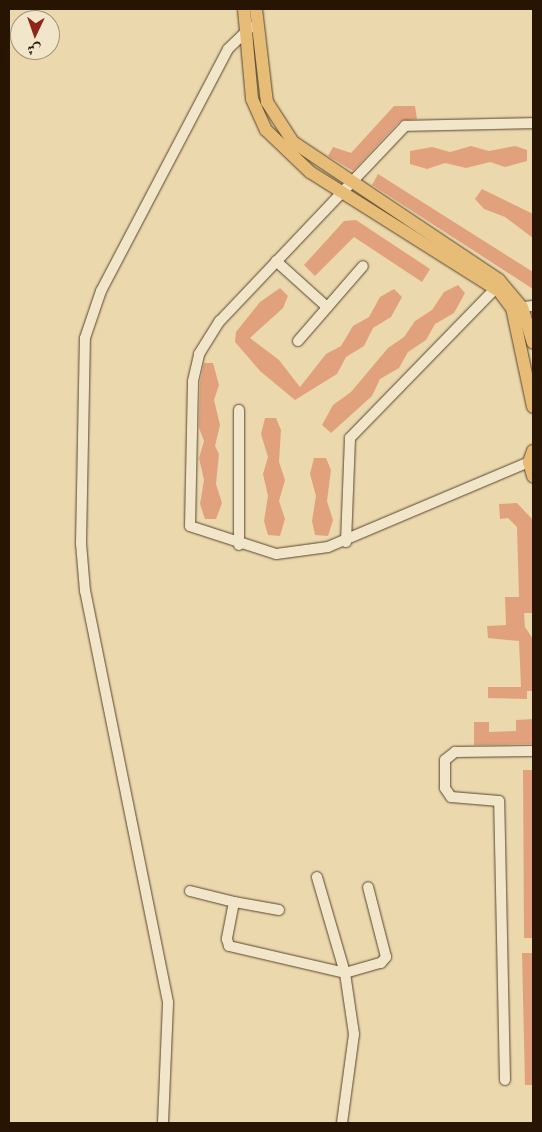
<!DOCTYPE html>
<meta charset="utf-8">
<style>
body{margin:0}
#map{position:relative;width:542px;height:1132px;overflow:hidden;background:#ebd8ad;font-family:"IM FELL English",Amiri,serif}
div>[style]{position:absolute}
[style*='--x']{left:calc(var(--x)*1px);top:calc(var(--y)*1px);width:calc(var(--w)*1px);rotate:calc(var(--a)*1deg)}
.building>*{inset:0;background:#e2a17d}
.roads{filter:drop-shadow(0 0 1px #58452d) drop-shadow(0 0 1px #58452d)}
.minor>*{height:10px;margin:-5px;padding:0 5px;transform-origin:5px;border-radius:5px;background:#f2e6ca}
.major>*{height:12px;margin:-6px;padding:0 6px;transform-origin:6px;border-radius:6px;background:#e6bc76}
span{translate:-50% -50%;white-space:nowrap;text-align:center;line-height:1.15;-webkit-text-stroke:5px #f2e6ca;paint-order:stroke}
.frame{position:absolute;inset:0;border:10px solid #271402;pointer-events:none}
.north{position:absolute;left:10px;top:10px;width:50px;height:50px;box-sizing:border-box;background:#f2e6ca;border:1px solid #a1927a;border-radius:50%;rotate:183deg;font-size:14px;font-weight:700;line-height:20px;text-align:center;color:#271402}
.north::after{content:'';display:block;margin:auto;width:18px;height:22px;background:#8f2418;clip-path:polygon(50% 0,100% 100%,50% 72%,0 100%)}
</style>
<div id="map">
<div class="building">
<div style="clip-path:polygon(394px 106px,415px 106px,417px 119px,400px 121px,353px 171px,328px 156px,333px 147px,351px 153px)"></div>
<div style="clip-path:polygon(471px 146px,489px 151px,515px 146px,527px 150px,527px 161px,505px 167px,490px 162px,466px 168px,445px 163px,427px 169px,410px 164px,410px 151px,432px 147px,450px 152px)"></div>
<div style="clip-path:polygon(378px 174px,533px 272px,533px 289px,372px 185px)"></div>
<div style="clip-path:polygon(482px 189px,533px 214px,533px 238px,505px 217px,484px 209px,475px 199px)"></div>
<div style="clip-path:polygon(356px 220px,430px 269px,422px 282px,354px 237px,315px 276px,304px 265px,344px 221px)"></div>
<div style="clip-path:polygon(458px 285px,465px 293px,454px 313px,435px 324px,426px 340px,408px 352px,399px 368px,380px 379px,372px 396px,331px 433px,322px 425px,333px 405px,351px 392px,388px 348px,404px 337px,415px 321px,432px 310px,444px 292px)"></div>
<div style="clip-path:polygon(280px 288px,288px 296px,283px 308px,250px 338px,279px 360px,300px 387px,326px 354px,341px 346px,353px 326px,369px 317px,380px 297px,394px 289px,402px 297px,391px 317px,373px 328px,364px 346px,346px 357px,337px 374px,295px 400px,260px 371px,235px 342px,236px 332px,260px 302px)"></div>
<div style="clip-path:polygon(204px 363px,213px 363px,219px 385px,214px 400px,220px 425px,215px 446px,219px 454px,216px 484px,222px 503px,216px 519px,205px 519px,200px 504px,204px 480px,199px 458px,204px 441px,199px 428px,200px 382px)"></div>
<div style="clip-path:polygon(265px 418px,276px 418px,281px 430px,279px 462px,285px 480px,279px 501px,285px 519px,280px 536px,268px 535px,264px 521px,268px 496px,263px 474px,268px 457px,261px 434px)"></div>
<div style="clip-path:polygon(314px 458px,326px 458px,331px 470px,327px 501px,333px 520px,328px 536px,315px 535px,312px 521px,316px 496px,310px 474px)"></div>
<div style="clip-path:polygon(517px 503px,533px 520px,533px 613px,524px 613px,525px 627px,533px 639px,533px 691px,527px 691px,527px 699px,488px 698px,488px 687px,521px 687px,519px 641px,488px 638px,487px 626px,506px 625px,505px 597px,519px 597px,517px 527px,508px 518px,500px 519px,499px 504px)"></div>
<div style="clip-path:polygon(533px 719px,533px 744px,474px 745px,474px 722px,489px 722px,489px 732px,516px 731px,516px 720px)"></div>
<div style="clip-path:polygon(523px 770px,533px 770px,533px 938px,524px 938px)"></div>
<div style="clip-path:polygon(522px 953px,533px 953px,533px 1085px,525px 1085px)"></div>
</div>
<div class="roads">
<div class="minor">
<div style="--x:276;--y:261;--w:69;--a:42"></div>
<div style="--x:516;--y:308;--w:17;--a:-7"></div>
<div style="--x:298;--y:341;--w:99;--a:-49.1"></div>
<div style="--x:529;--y:462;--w:218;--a:157.1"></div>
<div style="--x:328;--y:547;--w:52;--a:172.3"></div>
<div style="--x:276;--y:554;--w:90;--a:-162"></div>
<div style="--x:190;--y:526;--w:145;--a:-88.8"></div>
<div style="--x:193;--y:381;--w:28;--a:-77"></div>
<div style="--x:199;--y:354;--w:39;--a:-58"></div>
<div style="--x:220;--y:321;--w:269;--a:-46.5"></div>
<div style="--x:405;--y:126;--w:128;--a:-1.3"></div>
<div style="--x:346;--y:542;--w:104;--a:-87.8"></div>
<div style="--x:350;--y:438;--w:214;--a:-45.8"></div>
<div style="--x:239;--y:545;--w:135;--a:-90"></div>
<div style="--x:190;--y:891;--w:45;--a:14"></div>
<div style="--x:279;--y:910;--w:46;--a:-169.9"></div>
<div style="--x:234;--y:902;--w:38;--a:101"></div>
<div style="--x:227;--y:939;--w:7;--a:74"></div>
<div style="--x:229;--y:946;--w:119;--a:13.1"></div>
<div style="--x:345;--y:973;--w:100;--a:-106.3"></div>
<div style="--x:505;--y:1080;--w:279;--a:-91.2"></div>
<div style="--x:499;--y:801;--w:48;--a:-175.2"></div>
<div style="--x:451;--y:797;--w:11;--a:-124"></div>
<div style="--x:445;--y:788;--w:28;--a:-90"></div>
<div style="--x:445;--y:760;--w:13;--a:-39"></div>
<div style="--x:455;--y:752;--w:78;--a:-0.7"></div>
<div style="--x:163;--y:1123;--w:121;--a:-87.6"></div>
<div style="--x:168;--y:1002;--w:419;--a:-101.4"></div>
<div style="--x:85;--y:591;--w:48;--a:-94.8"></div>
<div style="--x:81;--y:543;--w:205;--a:-88.9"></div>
<div style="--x:85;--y:338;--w:50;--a:-71.2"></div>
<div style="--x:101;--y:291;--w:273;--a:-62.3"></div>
<div style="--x:228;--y:49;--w:32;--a:-44"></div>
<div style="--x:342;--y:1123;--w:90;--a:-82.3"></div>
<div style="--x:354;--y:1034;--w:62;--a:-98.4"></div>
<div style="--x:345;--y:973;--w:37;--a:-16"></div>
<div style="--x:381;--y:963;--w:8;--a:-50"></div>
<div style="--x:386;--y:957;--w:72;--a:-104.4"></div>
</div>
<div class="major">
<div style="--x:244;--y:9;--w:90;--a:84.9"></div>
<div style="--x:252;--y:99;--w:34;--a:66"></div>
<div style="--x:266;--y:130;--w:61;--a:43.7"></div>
<div style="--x:310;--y:172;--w:223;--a:32.2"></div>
<div style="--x:499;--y:291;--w:21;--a:53"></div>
<div style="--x:512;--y:308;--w:101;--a:78"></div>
<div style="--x:256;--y:9;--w:94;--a:83.3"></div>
<div style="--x:267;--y:102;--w:48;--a:57"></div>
<div style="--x:293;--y:142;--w:248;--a:33.8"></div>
<div style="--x:499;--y:280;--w:35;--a:50"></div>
<div style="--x:522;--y:307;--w:37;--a:73"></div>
<div style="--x:533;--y:451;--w:12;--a:110"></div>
<div style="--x:529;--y:462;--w:15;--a:74"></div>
</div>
</div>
<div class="frame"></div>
<div class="north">ش</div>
</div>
